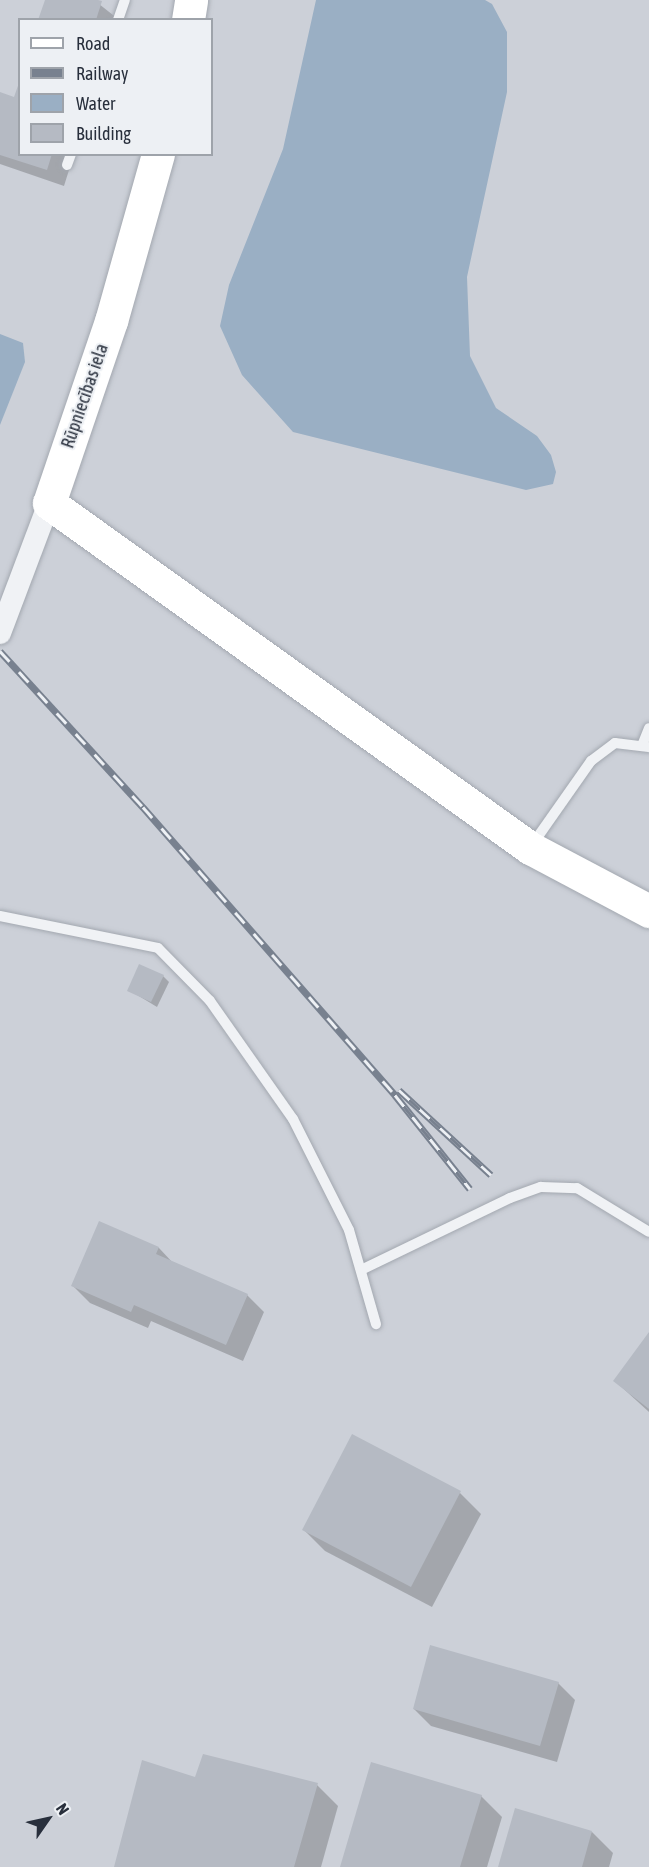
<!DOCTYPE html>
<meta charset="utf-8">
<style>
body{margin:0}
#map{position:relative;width:649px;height:1867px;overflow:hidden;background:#dde1e6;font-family:"Asap Condensed",sans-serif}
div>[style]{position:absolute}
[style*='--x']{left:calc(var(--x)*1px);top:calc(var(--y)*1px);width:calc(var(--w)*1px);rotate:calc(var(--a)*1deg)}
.built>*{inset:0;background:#ccd0d8}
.water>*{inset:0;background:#9aafc4}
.shadow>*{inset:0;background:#0003}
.building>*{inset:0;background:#b5bac3}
.roads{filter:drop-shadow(0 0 2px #a3a8b0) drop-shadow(0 0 2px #a3a8b0)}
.service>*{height:10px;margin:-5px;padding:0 5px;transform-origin:5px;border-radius:5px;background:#f0f2f5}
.minor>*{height:22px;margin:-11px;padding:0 11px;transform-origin:11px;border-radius:11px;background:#f0f2f5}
.primary>*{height:33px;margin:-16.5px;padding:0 16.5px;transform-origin:16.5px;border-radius:16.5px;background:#fff}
.rail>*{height:7px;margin-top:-3.5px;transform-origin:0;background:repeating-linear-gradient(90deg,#edf0f4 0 14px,#78818f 0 28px);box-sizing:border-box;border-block:2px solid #78818f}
span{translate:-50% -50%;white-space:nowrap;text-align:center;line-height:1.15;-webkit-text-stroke:4.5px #edf0f4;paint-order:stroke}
.street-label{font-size:18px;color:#282f3c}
.legend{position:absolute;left:18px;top:18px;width:195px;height:138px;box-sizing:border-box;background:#edf0f4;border:2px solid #9ea3aa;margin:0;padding:8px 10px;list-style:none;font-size:18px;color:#282f3c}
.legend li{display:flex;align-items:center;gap:12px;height:30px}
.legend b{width:30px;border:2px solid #9ea3aa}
.north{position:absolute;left:18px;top:1789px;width:60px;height:60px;-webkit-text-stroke:4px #edf0f4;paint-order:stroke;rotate:56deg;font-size:16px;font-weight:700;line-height:24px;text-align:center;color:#282f3c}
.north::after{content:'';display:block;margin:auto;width:21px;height:27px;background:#282f3c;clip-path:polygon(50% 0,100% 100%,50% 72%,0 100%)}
</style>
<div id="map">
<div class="built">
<div style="clip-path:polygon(evenodd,0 0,649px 0,649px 1867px,0 1867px,0 0,20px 20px,212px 20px,212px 154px,20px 154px,20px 20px)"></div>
</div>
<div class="water">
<div style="clip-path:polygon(316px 0,485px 0,492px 4px,507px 32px,507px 92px,467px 277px,470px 356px,496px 408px,537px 436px,551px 455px,556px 472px,553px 484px,526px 490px,293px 432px,242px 375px,220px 326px,229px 285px,283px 149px)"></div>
<div style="clip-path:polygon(0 334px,23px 343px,25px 362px,0 425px)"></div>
</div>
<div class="shadow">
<div style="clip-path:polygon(46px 0,94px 0,118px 19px,40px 20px)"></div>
<div style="clip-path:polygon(0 94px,20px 154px,74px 154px,64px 186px,0 164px)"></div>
<div style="clip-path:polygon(163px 976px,169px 982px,157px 1007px,129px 990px)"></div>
<div style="clip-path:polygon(100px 1223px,159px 1248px,174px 1264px,247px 1295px,264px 1312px,243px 1361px,151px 1321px,148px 1328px,90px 1303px,73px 1286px)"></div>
<div style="clip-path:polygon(649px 1335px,649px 1412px,615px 1381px)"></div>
<div style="clip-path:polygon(460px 1493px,481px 1514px,432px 1607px,325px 1551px,304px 1530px)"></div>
<div style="clip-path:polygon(558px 1683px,575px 1700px,557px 1762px,431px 1726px,414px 1709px)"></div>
<div style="clip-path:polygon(196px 1779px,317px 1785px,338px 1806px,321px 1867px,115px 1867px)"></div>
<div style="clip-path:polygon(481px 1796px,502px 1817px,487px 1867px,341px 1867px)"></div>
<div style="clip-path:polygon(592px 1832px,613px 1853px,609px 1867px,499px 1867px)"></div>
</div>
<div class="building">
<div style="clip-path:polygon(45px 0,98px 0,102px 1px,96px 20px,38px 20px)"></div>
<div style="clip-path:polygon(20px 80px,20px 154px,52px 154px,47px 170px,0 155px,0 92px,14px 97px)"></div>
<div style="clip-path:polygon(139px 964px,164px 975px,151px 1002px,127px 991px)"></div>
<div style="clip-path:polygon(99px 1221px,159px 1247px,156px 1254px,248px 1294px,226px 1345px,134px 1305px,131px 1312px,71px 1286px)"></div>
<div style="clip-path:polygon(649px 1332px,649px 1409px,613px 1381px)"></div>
<div style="clip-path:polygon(352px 1434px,461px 1491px,411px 1587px,302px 1530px)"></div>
<div style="clip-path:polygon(430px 1645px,559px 1682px,540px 1746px,413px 1709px)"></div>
<div style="clip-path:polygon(203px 1754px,318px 1783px,294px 1867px,114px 1867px,142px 1760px,195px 1777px)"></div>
<div style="clip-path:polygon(371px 1762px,482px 1795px,460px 1867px,340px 1867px)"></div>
<div style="clip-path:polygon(515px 1808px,592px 1831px,582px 1867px,498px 1867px)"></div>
</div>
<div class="roads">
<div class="service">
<div style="--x:118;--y:20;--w:21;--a:-71"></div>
<div style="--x:67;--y:165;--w:12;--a:-70"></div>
<div style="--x:643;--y:743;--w:16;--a:-68"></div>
<div style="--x:532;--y:845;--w:103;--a:-54.9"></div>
<div style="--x:591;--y:761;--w:30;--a:-37"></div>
<div style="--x:615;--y:743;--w:34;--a:7"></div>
<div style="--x:0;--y:916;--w:161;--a:11.4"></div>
<div style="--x:158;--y:948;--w:74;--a:45.5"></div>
<div style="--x:210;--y:1001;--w:144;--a:54.9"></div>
<div style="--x:293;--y:1119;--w:124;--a:63.2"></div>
<div style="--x:349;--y:1230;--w:98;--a:74"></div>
<div style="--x:361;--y:1270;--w:165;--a:-25.8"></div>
<div style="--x:510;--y:1198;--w:33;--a:-20"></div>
<div style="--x:541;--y:1187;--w:36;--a:2"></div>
<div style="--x:577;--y:1188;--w:84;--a:31.4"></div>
</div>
<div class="minor">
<div style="--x:0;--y:633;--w:139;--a:-69.3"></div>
</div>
<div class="primary">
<div style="--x:188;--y:20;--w:20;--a:-81"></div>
<div style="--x:158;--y:154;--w:173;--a:105.7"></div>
<div style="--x:111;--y:321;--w:192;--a:108.8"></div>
<div style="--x:49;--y:503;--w:592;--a:35.65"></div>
<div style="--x:530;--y:848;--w:135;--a:27.9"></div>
</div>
</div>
<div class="rail">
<div style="--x:0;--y:651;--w:212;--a:47.5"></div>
<div style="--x:143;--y:807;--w:383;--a:48.8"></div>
<div style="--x:395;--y:1095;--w:120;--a:51.4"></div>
<div style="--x:399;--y:1090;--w:125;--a:42.7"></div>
</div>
<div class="street-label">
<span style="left:85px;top:396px;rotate:-71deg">Rūpniecības iela</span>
</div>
<ul class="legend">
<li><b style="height:8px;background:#fff"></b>Road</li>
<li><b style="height:8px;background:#78818f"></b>Railway</li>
<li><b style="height:16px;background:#9aafc4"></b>Water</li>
<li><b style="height:16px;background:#b5bac3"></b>Building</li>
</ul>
<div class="north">N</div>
</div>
